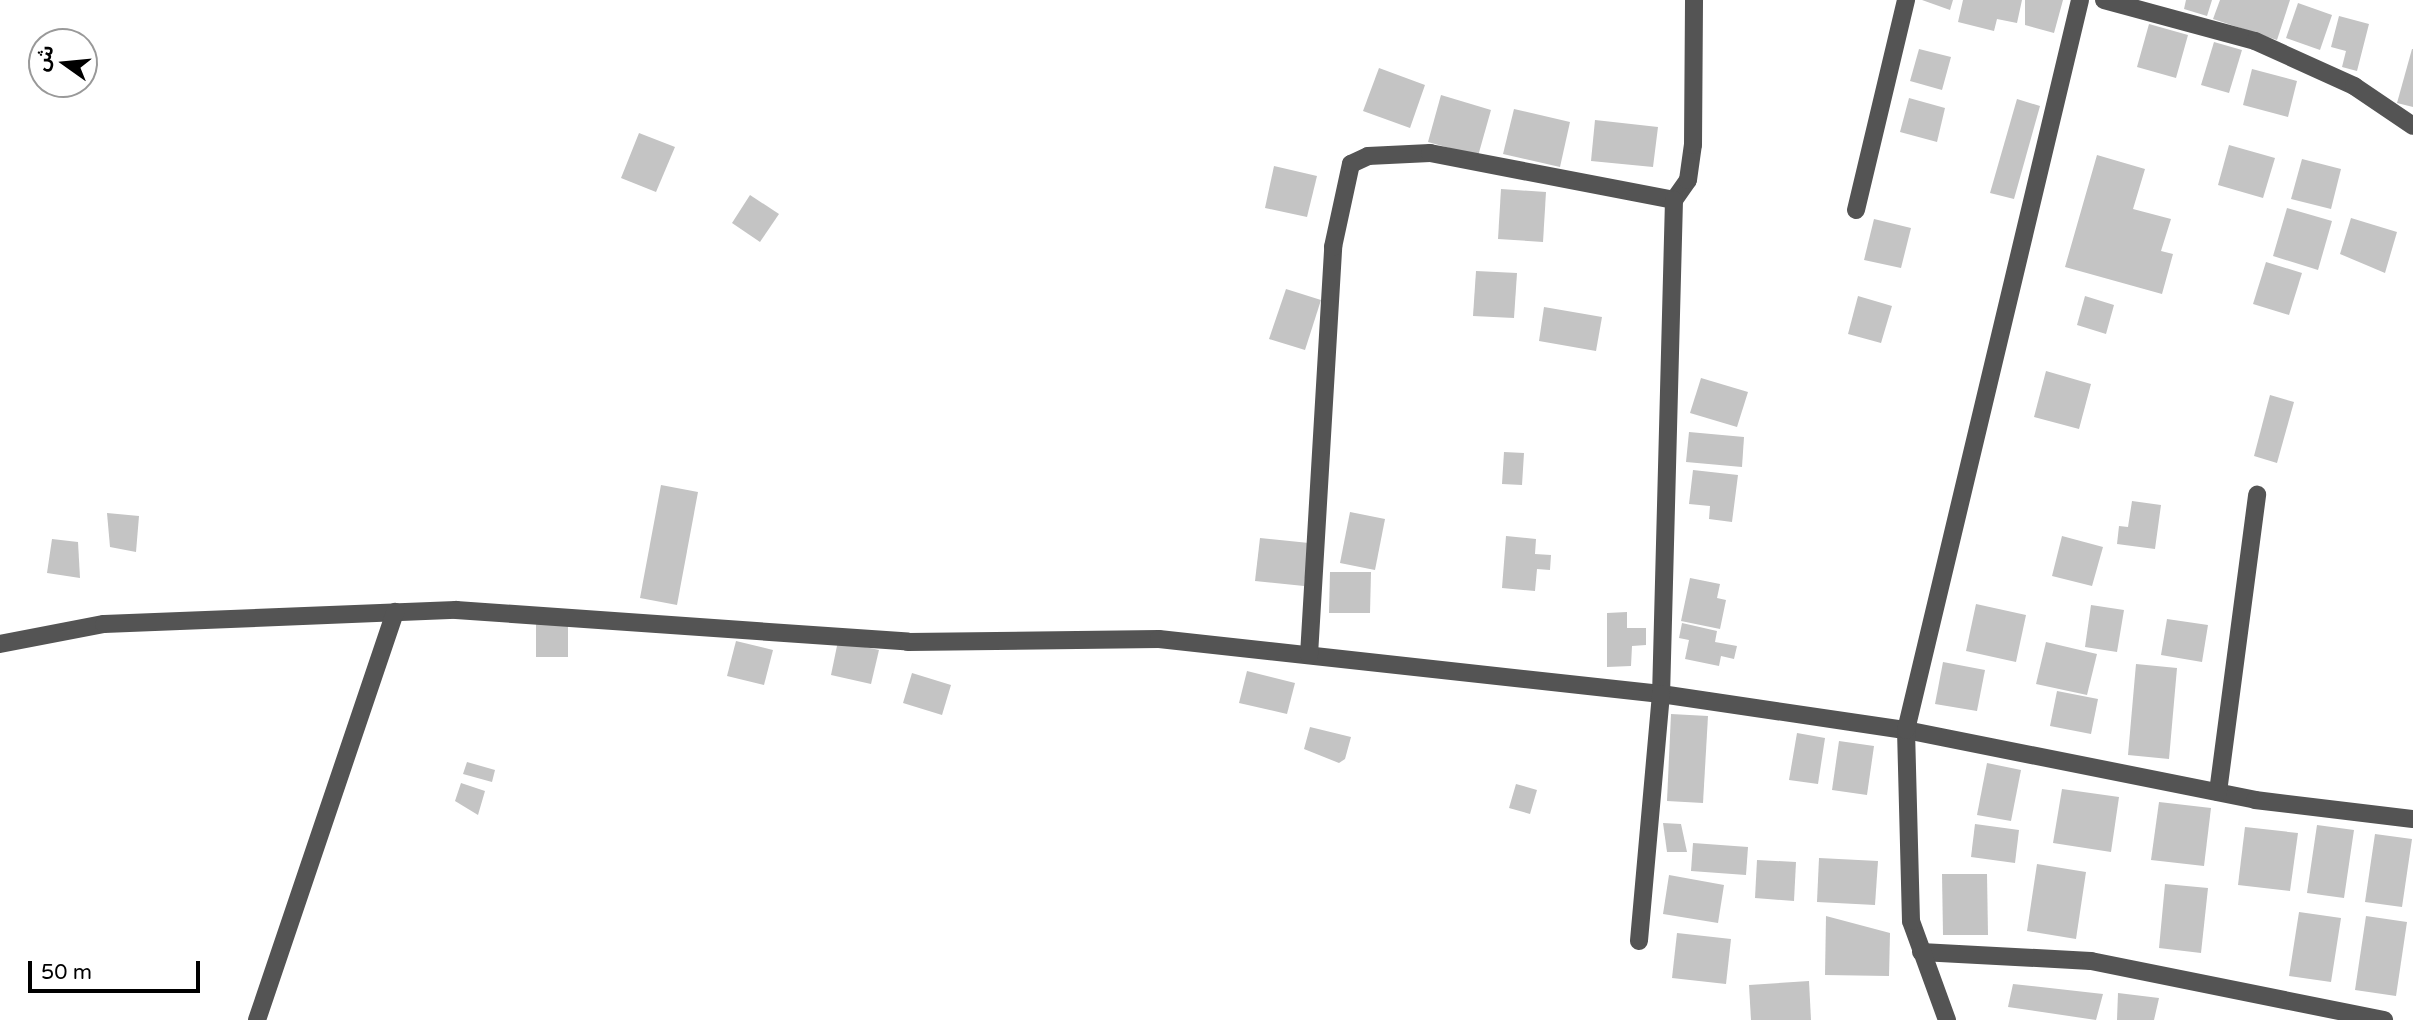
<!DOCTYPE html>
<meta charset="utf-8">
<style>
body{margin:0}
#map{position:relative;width:2413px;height:1020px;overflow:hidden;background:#fff;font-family:"Varela Round","Noto Sans Arabic",sans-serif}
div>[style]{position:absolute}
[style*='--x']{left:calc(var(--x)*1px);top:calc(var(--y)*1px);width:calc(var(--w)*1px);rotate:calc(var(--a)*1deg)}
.building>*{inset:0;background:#c4c4c4}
.minor>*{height:18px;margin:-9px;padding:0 9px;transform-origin:9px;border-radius:9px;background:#545454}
span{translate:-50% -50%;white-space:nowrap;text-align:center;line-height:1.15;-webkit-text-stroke:5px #fff;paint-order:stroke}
.north{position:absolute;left:28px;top:28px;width:70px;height:70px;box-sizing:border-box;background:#fff;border:2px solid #999;border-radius:50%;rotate:285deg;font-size:19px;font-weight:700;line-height:28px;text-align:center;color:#000}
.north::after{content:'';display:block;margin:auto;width:24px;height:32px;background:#000;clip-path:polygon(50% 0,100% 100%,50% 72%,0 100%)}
.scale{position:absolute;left:28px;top:961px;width:172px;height:32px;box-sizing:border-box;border:4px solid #000;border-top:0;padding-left:9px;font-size:21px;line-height:24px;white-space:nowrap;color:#000;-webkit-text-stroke:5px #fff;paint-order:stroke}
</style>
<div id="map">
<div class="building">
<div style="clip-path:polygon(1922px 0,1953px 0,1950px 10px)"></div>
<div style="clip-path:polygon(1963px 0,2022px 0,2017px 23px,1997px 19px,1994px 31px,1958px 22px)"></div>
<div style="clip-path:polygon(2025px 0,2063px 0,2054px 33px,2025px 25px)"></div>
<div style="clip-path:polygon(2186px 0,2212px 0,2207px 16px,2184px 9px)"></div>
<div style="clip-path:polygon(2220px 0,2290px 0,2277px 40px,2213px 19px)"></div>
<div style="clip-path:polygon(2298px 3px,2332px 15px,2320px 50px,2286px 38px)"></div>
<div style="clip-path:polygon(2339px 16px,2369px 24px,2357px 71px,2342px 67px,2346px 51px,2331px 47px)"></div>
<div style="clip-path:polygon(2149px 24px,2188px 35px,2176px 78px,2137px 67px)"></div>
<div style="clip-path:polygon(2214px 42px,2242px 50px,2229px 93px,2201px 85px)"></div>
<div style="clip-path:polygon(1919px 49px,1951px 57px,1942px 90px,1910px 81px)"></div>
<div style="clip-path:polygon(2412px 49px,2413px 49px,2413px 107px,2397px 103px)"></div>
<div style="clip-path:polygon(1379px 68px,1425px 85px,1410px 128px,1363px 111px)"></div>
<div style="clip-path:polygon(2252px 69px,2297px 81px,2288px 117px,2243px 105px)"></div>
<div style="clip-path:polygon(1441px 95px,1491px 110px,1478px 156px,1428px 142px)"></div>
<div style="clip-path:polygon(1909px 98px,1945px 108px,1937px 142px,1900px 132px)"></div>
<div style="clip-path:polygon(2017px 99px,2040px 106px,2014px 199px,1990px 193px)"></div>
<div style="clip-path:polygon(1514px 109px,1570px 122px,1560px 167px,1503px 154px)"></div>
<div style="clip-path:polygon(1595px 120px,1658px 127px,1653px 167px,1591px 161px)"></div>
<div style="clip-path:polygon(639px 133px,675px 147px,656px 192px,621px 178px)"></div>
<div style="clip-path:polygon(2229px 145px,2275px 158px,2263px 198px,2218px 185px)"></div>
<div style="clip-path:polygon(2097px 155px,2145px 169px,2133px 209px,2171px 219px,2161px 251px,2173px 254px,2162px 294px,2065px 267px)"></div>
<div style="clip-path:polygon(2302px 159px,2341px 169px,2331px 209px,2291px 199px)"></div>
<div style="clip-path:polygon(1274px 166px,1317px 176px,1307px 217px,1265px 208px)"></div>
<div style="clip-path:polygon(1501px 189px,1546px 192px,1543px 242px,1498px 239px)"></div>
<div style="clip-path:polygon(750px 195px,779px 214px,760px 242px,732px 223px)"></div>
<div style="clip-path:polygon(2287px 208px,2332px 221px,2318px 270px,2273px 256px)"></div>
<div style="clip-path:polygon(2351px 218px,2397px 232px,2385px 273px,2340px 254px)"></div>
<div style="clip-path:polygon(1874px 219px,1911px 228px,1901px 268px,1864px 260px)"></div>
<div style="clip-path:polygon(2266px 262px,2302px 273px,2289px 315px,2253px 304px)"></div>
<div style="clip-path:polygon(1476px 271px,1517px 273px,1514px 318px,1473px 316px)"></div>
<div style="clip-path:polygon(1286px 289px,1321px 300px,1305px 350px,1269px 339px)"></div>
<div style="clip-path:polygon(1858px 296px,1892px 306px,1881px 343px,1848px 334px)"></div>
<div style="clip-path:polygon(2085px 296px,2114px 305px,2106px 334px,2077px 325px)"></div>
<div style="clip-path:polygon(1544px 307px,1602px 317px,1596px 351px,1539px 341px)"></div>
<div style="clip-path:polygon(2046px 371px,2091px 384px,2079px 429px,2034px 417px)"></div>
<div style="clip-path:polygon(1701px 378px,1748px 392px,1737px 427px,1690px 413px)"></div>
<div style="clip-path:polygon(2270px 395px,2294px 402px,2277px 463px,2254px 456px)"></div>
<div style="clip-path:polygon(1689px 432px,1744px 437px,1742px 467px,1686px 462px)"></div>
<div style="clip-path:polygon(1504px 452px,1524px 453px,1522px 485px,1502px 484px)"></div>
<div style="clip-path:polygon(1693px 470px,1738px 475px,1732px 522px,1709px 519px,1710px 506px,1689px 504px)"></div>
<div style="clip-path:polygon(661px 485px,698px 492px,677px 605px,640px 598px)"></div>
<div style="clip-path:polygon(2132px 501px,2161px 505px,2155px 549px,2117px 544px,2119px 526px,2128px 527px)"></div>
<div style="clip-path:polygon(1350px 512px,1385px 519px,1375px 570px,1340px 563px)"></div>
<div style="clip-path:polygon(107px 513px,139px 516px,136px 552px,110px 547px)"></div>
<div style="clip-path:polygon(1506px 536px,1536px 539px,1535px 554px,1551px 555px,1550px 570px,1537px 569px,1535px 591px,1502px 588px)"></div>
<div style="clip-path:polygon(2062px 536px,2103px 547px,2092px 586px,2052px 576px)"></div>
<div style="clip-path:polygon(1260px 538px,1309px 543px,1304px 586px,1255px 581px)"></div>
<div style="clip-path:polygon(52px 539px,78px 542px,80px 578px,47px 573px)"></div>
<div style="clip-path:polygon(1330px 572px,1371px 572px,1370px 613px,1329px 613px)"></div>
<div style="clip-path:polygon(1690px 578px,1720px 584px,1717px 598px,1726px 600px,1720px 629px,1681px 621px)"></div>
<div style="clip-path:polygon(1976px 604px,2026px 615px,2016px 662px,1966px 651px)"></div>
<div style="clip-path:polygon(2091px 605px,2124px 610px,2117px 652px,2085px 647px)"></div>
<div style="clip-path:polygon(1627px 612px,1627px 628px,1646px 628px,1646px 645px,1632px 646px,1631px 666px,1607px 667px,1607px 613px)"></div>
<div style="clip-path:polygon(2167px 619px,2208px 625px,2202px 662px,2161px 655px)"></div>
<div style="clip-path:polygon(1682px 623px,1717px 631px,1715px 642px,1737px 646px,1734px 659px,1721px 656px,1719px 666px,1685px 659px,1689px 640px,1679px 638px)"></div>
<div style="clip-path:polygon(536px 624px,568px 624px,568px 657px,536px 657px)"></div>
<div style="clip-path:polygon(736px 641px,773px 650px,764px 685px,727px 676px)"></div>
<div style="clip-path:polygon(838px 641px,879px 650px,871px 684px,831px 675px)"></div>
<div style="clip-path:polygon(2046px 642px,2097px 654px,2087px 695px,2036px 684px)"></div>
<div style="clip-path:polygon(1943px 662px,1985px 670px,1977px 711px,1935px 704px)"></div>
<div style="clip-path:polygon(2136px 664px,2177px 668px,2169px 759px,2128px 755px)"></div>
<div style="clip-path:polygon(1247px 671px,1295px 683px,1287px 714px,1239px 703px)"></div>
<div style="clip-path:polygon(912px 673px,951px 685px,942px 715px,903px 703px)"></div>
<div style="clip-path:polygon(2057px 691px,2098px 699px,2091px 734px,2050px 726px)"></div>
<div style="clip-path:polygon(1671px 714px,1708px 716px,1703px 803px,1667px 801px)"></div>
<div style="clip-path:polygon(1310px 727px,1351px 737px,1345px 759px,1339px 763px,1304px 749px)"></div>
<div style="clip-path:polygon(1797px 733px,1825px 738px,1818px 784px,1789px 780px)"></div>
<div style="clip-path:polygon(1839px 741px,1874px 746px,1867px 795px,1832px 790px)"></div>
<div style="clip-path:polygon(467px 762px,495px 770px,492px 782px,463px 774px)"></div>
<div style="clip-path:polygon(1987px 763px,2021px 770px,2011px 821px,1977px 815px)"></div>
<div style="clip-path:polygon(461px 783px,485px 791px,478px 815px,455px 801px)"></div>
<div style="clip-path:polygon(1516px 784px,1537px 790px,1530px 814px,1509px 808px)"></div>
<div style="clip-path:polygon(2062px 789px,2119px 797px,2111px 852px,2053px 843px)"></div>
<div style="clip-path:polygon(2159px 802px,2211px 808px,2204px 866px,2151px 860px)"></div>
<div style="clip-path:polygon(1663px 823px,1681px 824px,1687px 852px,1667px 852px)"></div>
<div style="clip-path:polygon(1975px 824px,2019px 830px,2015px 863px,1971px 857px)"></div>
<div style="clip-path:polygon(2317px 825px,2354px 830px,2344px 898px,2307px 893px)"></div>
<div style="clip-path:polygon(2245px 827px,2298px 833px,2290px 891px,2238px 885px)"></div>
<div style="clip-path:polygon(2375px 834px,2412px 839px,2402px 907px,2365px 902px)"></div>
<div style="clip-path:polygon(1693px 843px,1748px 847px,1746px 875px,1691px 871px)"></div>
<div style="clip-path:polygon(1819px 858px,1878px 861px,1875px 905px,1817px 902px)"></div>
<div style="clip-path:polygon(1757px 860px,1796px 862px,1794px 901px,1755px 898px)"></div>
<div style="clip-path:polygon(2037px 864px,2086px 872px,2076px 939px,2027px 931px)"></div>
<div style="clip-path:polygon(1942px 874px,1987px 874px,1988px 935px,1943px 935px)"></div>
<div style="clip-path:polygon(1669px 875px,1724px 885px,1718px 923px,1663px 914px)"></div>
<div style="clip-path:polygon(2165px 884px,2208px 888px,2201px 953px,2159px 948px)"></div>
<div style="clip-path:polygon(2299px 912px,2341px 918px,2331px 982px,2289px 976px)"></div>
<div style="clip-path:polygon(1826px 916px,1890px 933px,1889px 976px,1825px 975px)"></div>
<div style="clip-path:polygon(2366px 916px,2407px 922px,2396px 996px,2355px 990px)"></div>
<div style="clip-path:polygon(1677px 933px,1731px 939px,1726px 984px,1672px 978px)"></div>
<div style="clip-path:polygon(1809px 981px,1811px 1020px,1751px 1020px,1749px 985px)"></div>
<div style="clip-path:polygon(2013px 984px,2103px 994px,2096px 1020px,2008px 1007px)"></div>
<div style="clip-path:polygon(2118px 993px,2159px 998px,2154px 1020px,2117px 1020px)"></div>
</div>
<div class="minor">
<div style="--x:2104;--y:0;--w:156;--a:15.2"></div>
<div style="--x:2255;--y:41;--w:109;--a:24.4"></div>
<div style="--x:2354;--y:86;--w:71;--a:34.1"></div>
<div style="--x:1674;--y:200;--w:24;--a:-55"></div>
<div style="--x:1688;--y:180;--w:35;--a:-82"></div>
<div style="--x:1693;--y:145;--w:145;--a:-89.6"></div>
<div style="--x:1856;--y:210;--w:216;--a:-76.6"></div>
<div style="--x:0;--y:644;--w:106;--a:-10.9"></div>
<div style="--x:104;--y:624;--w:352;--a:-2.3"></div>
<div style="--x:456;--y:610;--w:453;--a:4"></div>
<div style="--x:908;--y:642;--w:251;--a:-0.7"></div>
<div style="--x:1159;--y:639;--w:505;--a:6.25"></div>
<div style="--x:1661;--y:694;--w:248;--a:8.4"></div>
<div style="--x:1906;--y:730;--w:356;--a:11.3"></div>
<div style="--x:2255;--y:800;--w:159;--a:6.9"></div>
<div style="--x:1309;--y:655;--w:409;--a:-86.6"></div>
<div style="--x:1333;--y:247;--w:85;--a:-77.8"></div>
<div style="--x:1351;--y:164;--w:19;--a:-25"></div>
<div style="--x:1368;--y:156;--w:62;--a:-2.8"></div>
<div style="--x:1430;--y:153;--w:248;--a:10.9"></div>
<div style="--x:1674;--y:200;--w:494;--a:91.5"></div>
<div style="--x:1661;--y:694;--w:248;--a:95.1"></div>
<div style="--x:2218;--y:792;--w:300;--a:-82.5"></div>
<div style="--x:1921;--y:952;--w:170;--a:3"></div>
<div style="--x:2091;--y:961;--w:299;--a:11.4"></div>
<div style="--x:257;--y:1020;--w:431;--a:-71.3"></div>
<div style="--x:1947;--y:1020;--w:105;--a:-110"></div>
<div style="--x:1911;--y:921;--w:191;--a:-91.5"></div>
<div style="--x:1906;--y:730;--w:750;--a:-76.59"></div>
</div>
<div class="north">ش</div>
<div class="scale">50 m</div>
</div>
